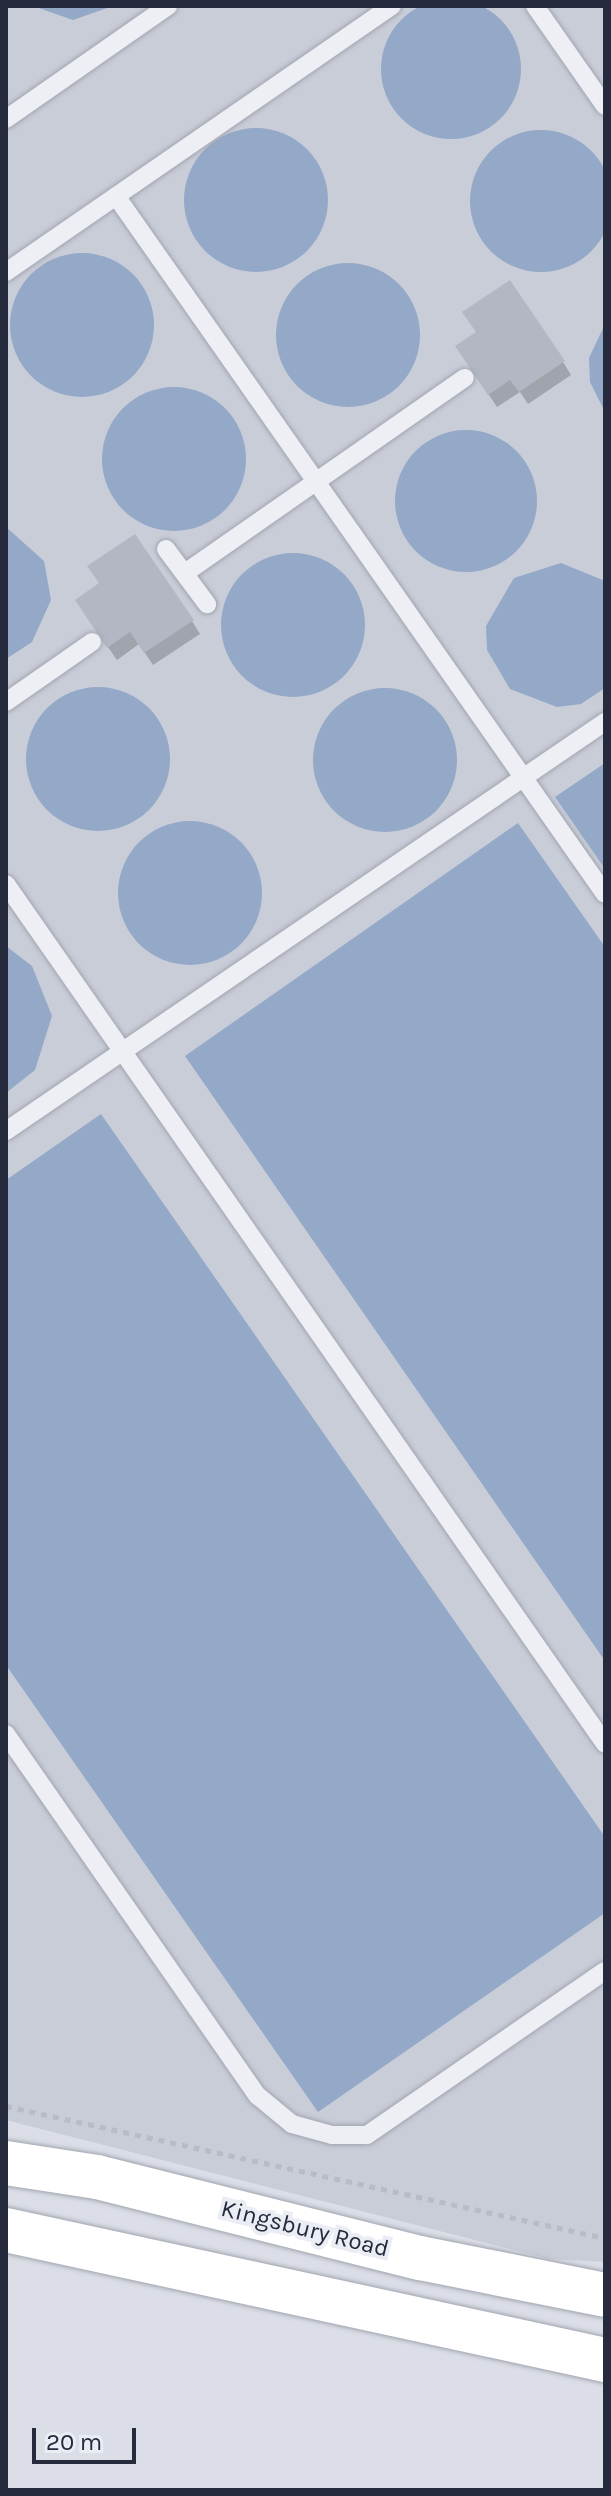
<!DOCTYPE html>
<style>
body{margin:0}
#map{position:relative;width:611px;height:2496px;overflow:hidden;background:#dbdee6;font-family:Karla,sans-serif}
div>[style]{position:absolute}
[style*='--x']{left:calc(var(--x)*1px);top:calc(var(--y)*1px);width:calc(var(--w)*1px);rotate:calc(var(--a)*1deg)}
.built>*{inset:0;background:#c9cdd8}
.water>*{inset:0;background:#94a8c8}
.round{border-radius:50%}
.shadow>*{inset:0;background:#0003}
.building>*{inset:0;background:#b2b7c3}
.path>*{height:5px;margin-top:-2.5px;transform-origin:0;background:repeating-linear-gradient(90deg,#babcc4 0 6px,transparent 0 12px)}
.roads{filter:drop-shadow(0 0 2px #a1a5b0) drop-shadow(0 0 2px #a1a5b0)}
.lane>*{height:18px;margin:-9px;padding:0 9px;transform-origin:9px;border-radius:9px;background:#eeeff4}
.primary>*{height:44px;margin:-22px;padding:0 22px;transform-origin:22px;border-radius:22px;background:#fff}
span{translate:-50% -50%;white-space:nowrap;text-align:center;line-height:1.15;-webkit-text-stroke:8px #eaedf4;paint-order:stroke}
.street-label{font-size:24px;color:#252b3c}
.frame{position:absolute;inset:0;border:8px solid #252b3c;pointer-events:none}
.scale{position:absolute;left:32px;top:2428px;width:104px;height:36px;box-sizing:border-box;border:4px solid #252b3c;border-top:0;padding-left:10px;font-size:24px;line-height:28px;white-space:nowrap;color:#252b3c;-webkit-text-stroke:6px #eaedf4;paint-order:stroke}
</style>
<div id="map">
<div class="built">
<div style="clip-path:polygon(6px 6px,605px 6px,605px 2262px,549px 2259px,6px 2120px)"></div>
</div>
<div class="water">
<div class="round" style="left:381px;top:-1px;width:140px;height:140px"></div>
<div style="clip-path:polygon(33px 6px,113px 6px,73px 20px)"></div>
<div class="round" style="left:184px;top:128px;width:144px;height:144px"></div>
<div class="round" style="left:470px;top:130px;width:142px;height:142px"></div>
<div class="round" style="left:10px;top:253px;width:144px;height:144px"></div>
<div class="round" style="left:276px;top:263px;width:144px;height:144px"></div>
<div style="clip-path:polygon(605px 324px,605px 412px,590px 382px,589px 358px)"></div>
<div class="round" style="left:102px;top:387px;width:144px;height:144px"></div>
<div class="round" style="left:395px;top:430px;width:142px;height:142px"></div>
<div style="clip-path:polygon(6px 527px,44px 561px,51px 600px,32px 642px,6px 659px)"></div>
<div class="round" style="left:221px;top:553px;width:144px;height:144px"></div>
<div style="clip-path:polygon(561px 563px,605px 581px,605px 688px,581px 704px,557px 707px,510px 689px,487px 650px,486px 626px,514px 578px)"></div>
<div class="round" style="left:26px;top:687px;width:144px;height:144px"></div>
<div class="round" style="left:313px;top:688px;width:144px;height:144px"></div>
<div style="clip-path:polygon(605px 763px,605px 869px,555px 797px)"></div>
<div class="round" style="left:118px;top:821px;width:144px;height:144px"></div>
<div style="clip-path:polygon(518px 823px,605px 947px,605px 1661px,185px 1056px)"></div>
<div style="clip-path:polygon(6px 946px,32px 966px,52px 1016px,35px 1070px,6px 1093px)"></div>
<div style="clip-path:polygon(101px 1114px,605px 1837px,605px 1913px,318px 2112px,6px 1665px,6px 1180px)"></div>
</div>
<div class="shadow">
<div style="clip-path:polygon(465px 359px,563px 362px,571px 375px,528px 404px,520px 392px,497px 407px)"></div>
<div style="clip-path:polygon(85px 614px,192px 621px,200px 634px,153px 665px,139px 644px,117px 660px)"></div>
</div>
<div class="building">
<div style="clip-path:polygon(510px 280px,565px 361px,519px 392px,510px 380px,488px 395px,455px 346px,476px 332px,462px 312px)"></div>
<div style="clip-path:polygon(135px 534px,194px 620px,144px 653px,130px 632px,107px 648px,75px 600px,99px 583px,87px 566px)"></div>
</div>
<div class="path">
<div style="--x:6;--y:2106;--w:613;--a:12.43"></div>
</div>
<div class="roads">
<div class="lane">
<div style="--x:535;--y:6;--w:122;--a:55"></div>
<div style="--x:6;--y:119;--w:198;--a:-34.9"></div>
<div style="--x:116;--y:196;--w:852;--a:54.99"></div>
<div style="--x:6;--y:272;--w:469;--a:-34.6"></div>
<div style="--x:166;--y:549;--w:69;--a:53.3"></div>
<div style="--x:185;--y:573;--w:341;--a:-34.9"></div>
<div style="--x:6;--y:702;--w:105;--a:-34.9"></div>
<div style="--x:6;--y:884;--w:1048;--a:55.14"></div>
<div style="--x:6;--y:1131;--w:725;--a:-34.33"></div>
<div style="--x:6;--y:1734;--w:441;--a:55.2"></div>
<div style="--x:258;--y:2096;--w:44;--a:39.5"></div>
<div style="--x:292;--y:2124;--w:41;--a:15.4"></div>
<div style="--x:332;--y:2135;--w:35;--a:0"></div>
<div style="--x:367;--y:2135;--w:289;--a:-34.6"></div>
</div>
<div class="primary">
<div style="--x:6;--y:2163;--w:92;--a:8.7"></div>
<div style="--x:97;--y:2177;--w:333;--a:14.1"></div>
<div style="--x:420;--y:2258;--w:189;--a:11.3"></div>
<div style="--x:6;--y:2230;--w:613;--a:12.24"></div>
</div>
</div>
<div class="street-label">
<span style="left:305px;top:2229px;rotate:14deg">Kingsbury Road</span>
</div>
<div class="frame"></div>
<div class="scale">20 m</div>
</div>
